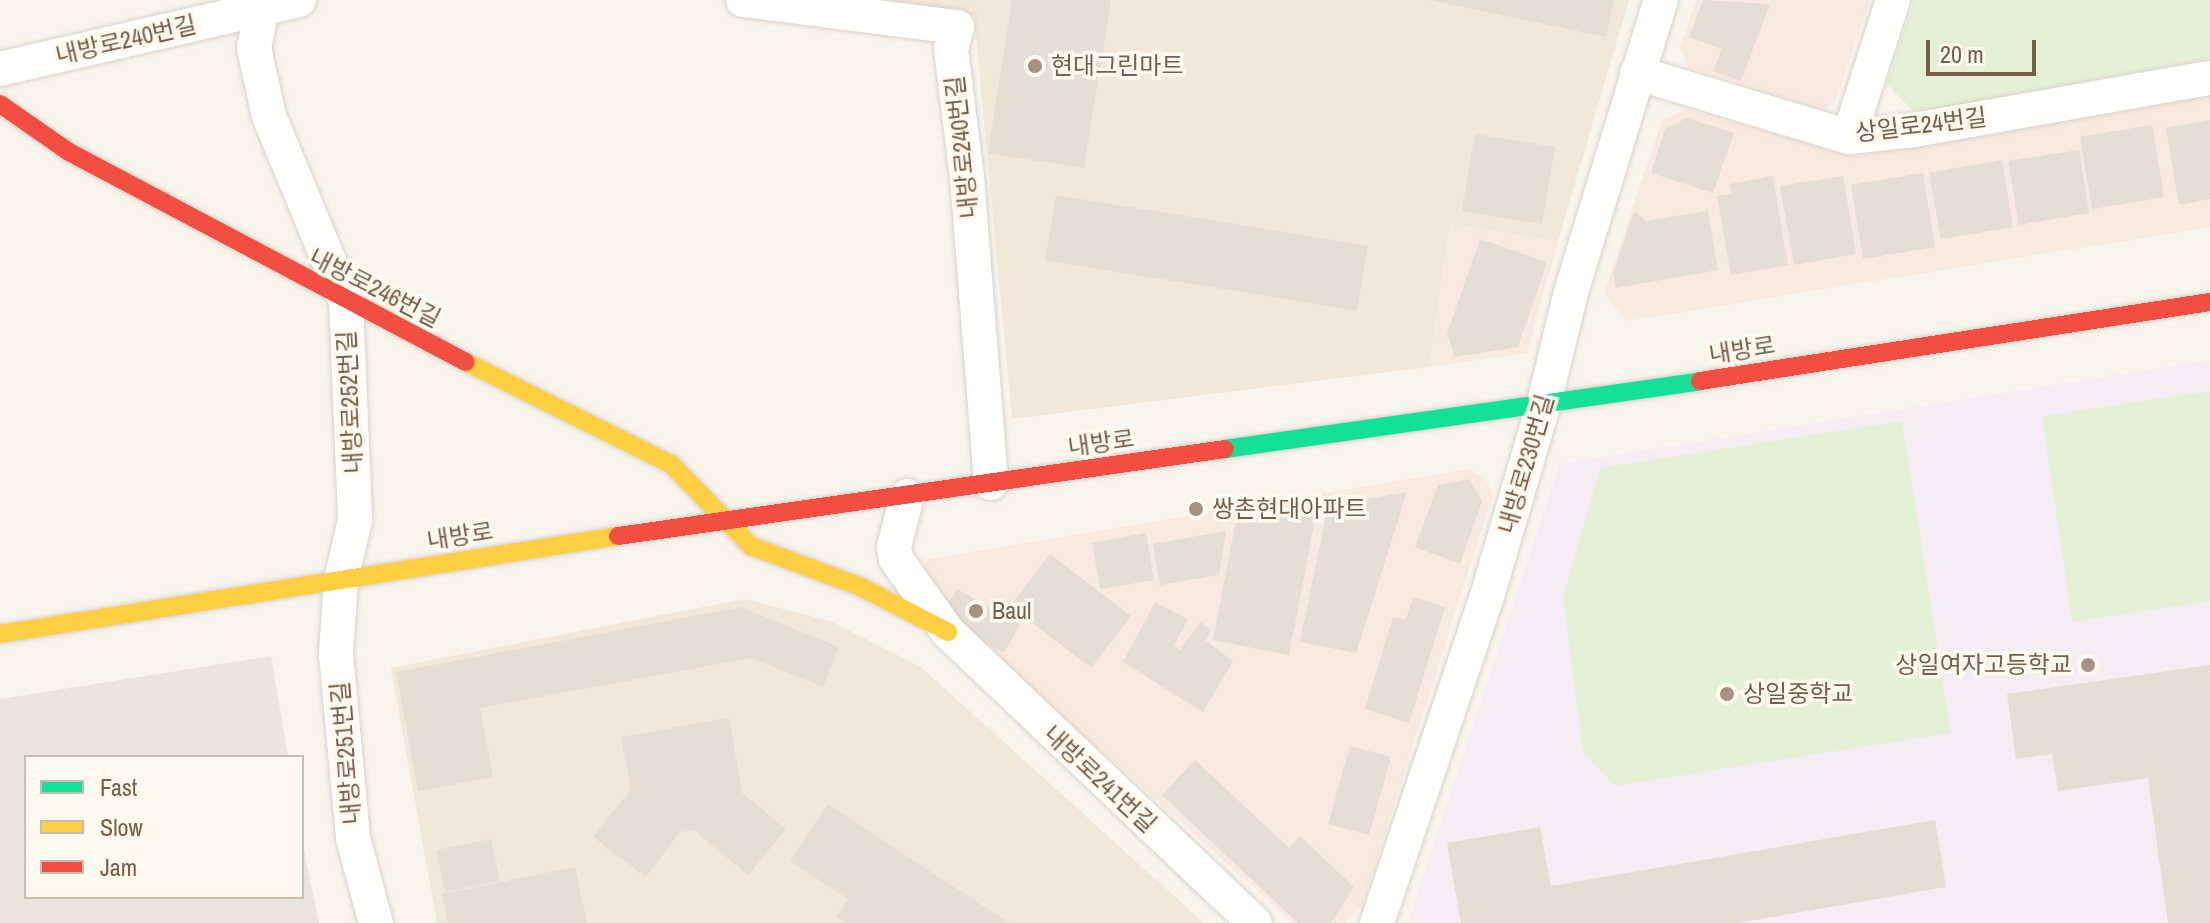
<!DOCTYPE html>
<meta charset="utf-8">
<style>
body{margin:0}
#map{position:relative;width:2210px;height:923px;overflow:hidden;background:#f9f5ec;font-family:"Archivo Narrow","Noto Sans KR",sans-serif}
div>[style]{position:absolute}
[style*='--x']{left:calc(var(--x)*1px);top:calc(var(--y)*1px);width:calc(var(--w)*1px);rotate:calc(var(--a)*1deg)}
.residential>*{inset:0;background:#f2e8d9}
.commercial>*{inset:0;background:#f9eadf}
.industrial>*{inset:0;background:#ece5dd}
.education>*{inset:0;background:#f6ecf4}
.green>*{inset:0;background:#e4f1d6}
.building>*{inset:0;background:#e6ddd3}
.roads{filter:drop-shadow(0 0 2px #d8d2ca) drop-shadow(0 0 2px #d8d2ca)}
.street>*{height:34px;margin:-17px;padding:0 17px;transform-origin:17px;border-radius:17px;background:#fefefc}
.fast>*{height:18px;margin:-9px;padding:0 9px;transform-origin:9px;border-radius:9px;background:#16e098}
.slow>*{height:18px;margin:-9px;padding:0 9px;transform-origin:9px;border-radius:9px;background:#ffcf43}
.jam>*{height:18px;margin:-9px;padding:0 9px;transform-origin:9px;border-radius:9px;background:#f24e42}
.dots>*{width:22px;height:22px;translate:-50% -50%;box-sizing:border-box;border:4px solid #fffaef;border-radius:50%}
span{translate:-50% -50%;white-space:nowrap;text-align:center;line-height:1.15;-webkit-text-stroke:7px #fffaef;paint-order:stroke}
.street-label{font-size:24px;color:#7a5d49}
.poi-label{font-size:24px;color:#7a5d49}
.left{translate:0 -50%;text-align:left}
.right{translate:-100% -50%;text-align:right}
.legend{position:absolute;left:24px;top:755px;width:280px;height:144px;box-sizing:border-box;background:#fffaef;border:2px solid #cabbad;margin:0;padding:10px 14px;list-style:none;font-size:24px;color:#7a5d49}
.legend li{display:flex;align-items:center;gap:16px;height:40px}
.legend b{width:40px;border:2px solid #cabbad}
.scale{position:absolute;left:1926px;top:40px;width:110px;height:36px;box-sizing:border-box;border:4px solid #7a5d49;border-top:0;padding-left:10px;font-size:24px;line-height:28px;white-space:nowrap;color:#7a5d49;-webkit-text-stroke:6px #fffaef;paint-order:stroke}
</style>
<div id="map">
<div class="residential">
<div style="clip-path:polygon(837px 0,1629px 0,1558px 241px,1450px 224px,1429px 367px,1012px 419px,974px 16px)"></div>
<div style="clip-path:polygon(744px 599px,830px 621px,921px 667px,1204px 923px,437px 923px,391px 668px)"></div>
</div>
<div class="commercial">
<div style="clip-path:polygon(1696px 0,1870px 0,1834px 104px,1821px 109px,1689px 67px,1680px 48px)"></div>
<div style="clip-path:polygon(2210px 95px,2210px 227px,1626px 321px,1604px 293px,1662px 120px,1686px 109px,1853px 156px)"></div>
<div style="clip-path:polygon(1450px 224px,1558px 241px,1527px 353px,1429px 367px)"></div>
<div style="clip-path:polygon(1469px 469px,1485px 478px,1493px 494px,1362px 905px,1346px 923px,1293px 923px,1105px 754px,957px 632px,916px 578px,929px 559px)"></div>
</div>
<div class="industrial">
<div style="clip-path:polygon(271px 656px,288px 757px,26px 757px,26px 897px,302px 897px,302px 840px,319px 923px,0 923px,0 699px)"></div>
</div>
<div class="education">
<div style="clip-path:polygon(2210px 360px,2210px 923px,1408px 923px,1560px 464px)"></div>
</div>
<div class="green">
<div style="clip-path:polygon(1914px 0,2210px 0,2210px 59px,1915px 113px,1887px 84px)"></div>
<div style="clip-path:polygon(2210px 391px,2210px 601px,2072px 622px,2042px 416px)"></div>
<div style="clip-path:polygon(1902px 421px,1951px 733px,1614px 786px,1583px 751px,1563px 597px,1600px 468px)"></div>
</div>
<div class="building">
<div style="clip-path:polygon(1012px 0,1111px 0,1084px 168px,988px 153px)"></div>
<div style="clip-path:polygon(1430px 0,1614px 0,1606px 37px)"></div>
<div style="clip-path:polygon(1703px 0,1770px 4px,1741px 81px,1713px 71px,1722px 49px,1689px 37px)"></div>
<div style="clip-path:polygon(1687px 118px,1734px 133px,1713px 193px,1651px 173px,1665px 129px)"></div>
<div style="clip-path:polygon(2210px 120px,2210px 199px,2179px 205px,2166px 128px)"></div>
<div style="clip-path:polygon(2152px 125px,2164px 197px,2092px 209px,2080px 137px)"></div>
<div style="clip-path:polygon(1475px 134px,1555px 147px,1542px 224px,1462px 211px)"></div>
<div style="clip-path:polygon(2079px 150px,2089px 213px,2019px 225px,2008px 161px)"></div>
<div style="clip-path:polygon(2002px 160px,2013px 227px,1941px 239px,1929px 173px)"></div>
<div style="clip-path:polygon(1923px 173px,1935px 247px,1863px 259px,1851px 185px)"></div>
<div style="clip-path:polygon(1773px 176px,1788px 265px,1731px 275px,1717px 196px,1732px 194px,1730px 184px)"></div>
<div style="clip-path:polygon(1843px 176px,1856px 254px,1794px 265px,1780px 186px)"></div>
<div style="clip-path:polygon(1056px 195px,1368px 246px,1357px 311px,1045px 260px)"></div>
<div style="clip-path:polygon(1634px 211px,1646px 221px,1708px 211px,1718px 270px,1616px 288px,1613px 273px)"></div>
<div style="clip-path:polygon(1480px 239px,1547px 262px,1518px 347px,1455px 357px,1447px 334px)"></div>
<div style="clip-path:polygon(1469px 479px,1482px 501px,1460px 564px,1415px 547px,1438px 485px)"></div>
<div style="clip-path:polygon(1407px 492px,1356px 653px,1300px 642px,1328px 506px)"></div>
<div style="clip-path:polygon(1317px 509px,1289px 655px,1213px 640px,1236px 521px)"></div>
<div style="clip-path:polygon(1226px 531px,1219px 575px,1160px 585px,1153px 544px)"></div>
<div style="clip-path:polygon(1146px 533px,1154px 580px,1100px 589px,1092px 543px)"></div>
<div style="clip-path:polygon(1050px 554px,1131px 616px,1091px 668px,1010px 606px)"></div>
<div style="clip-path:polygon(957px 589px,1020px 625px,1004px 653px,957px 627px,947px 606px)"></div>
<div style="clip-path:polygon(1413px 597px,1445px 607px,1409px 723px,1365px 709px,1393px 617px,1406px 620px)"></div>
<div style="clip-path:polygon(1155px 602px,1188px 619px,1174px 646px,1180px 650px,1200px 622px,1211px 630px,1205px 640px,1233px 661px,1203px 712px,1123px 662px)"></div>
<div style="clip-path:polygon(741px 607px,839px 647px,823px 687px,751px 658px,480px 708px,493px 777px,418px 791px,396px 672px)"></div>
<div style="clip-path:polygon(2210px 665px,2210px 923px,2168px 923px,2148px 778px,2058px 791px,2052px 754px,2016px 759px,2007px 694px)"></div>
<div style="clip-path:polygon(729px 718px,742px 793px,786px 829px,748px 875px,694px 830px,680px 832px,646px 877px,593px 837px,631px 789px,621px 737px)"></div>
<div style="clip-path:polygon(1350px 746px,1391px 757px,1369px 835px,1328px 824px)"></div>
<div style="clip-path:polygon(1195px 760px,1289px 848px,1300px 836px,1354px 887px,1331px 923px,1298px 923px,1162px 795px)"></div>
<div style="clip-path:polygon(828px 804px,1009px 923px,845px 923px,836px 917px,848px 899px,790px 861px)"></div>
<div style="clip-path:polygon(1935px 820px,1946px 887px,1738px 923px,1461px 923px,1447px 843px,1540px 827px,1551px 886px)"></div>
<div style="clip-path:polygon(491px 839px,500px 881px,445px 892px,436px 850px)"></div>
<div style="clip-path:polygon(575px 867px,587px 923px,448px 923px,442px 894px)"></div>
</div>
<div class="roads">
<div class="street">
<div style="--x:258;--y:0;--w:9;--a:63"></div>
<div style="--x:262;--y:8;--w:41;--a:101.3"></div>
<div style="--x:254;--y:48;--w:70;--a:77.6"></div>
<div style="--x:269;--y:116;--w:201;--a:67.5"></div>
<div style="--x:346;--y:302;--w:218;--a:87.6"></div>
<div style="--x:355;--y:520;--w:62;--a:103.1"></div>
<div style="--x:341;--y:580;--w:74;--a:93.9"></div>
<div style="--x:336;--y:654;--w:185;--a:84.7"></div>
<div style="--x:353;--y:838;--w:88;--a:74.9"></div>
<div style="--x:743;--y:0;--w:216;--a:7.2"></div>
<div style="--x:957;--y:27;--w:23;--a:105"></div>
<div style="--x:951;--y:49;--w:129;--a:82.9"></div>
<div style="--x:967;--y:177;--w:307;--a:85.5"></div>
<div style="--x:0;--y:69;--w:307;--a:-13"></div>
<div style="--x:1637;--y:73;--w:221;--a:16.8"></div>
<div style="--x:1849;--y:137;--w:65;--a:-6.1"></div>
<div style="--x:1914;--y:130;--w:301;--a:-10"></div>
<div style="--x:1849;--y:137;--w:144;--a:-72.2"></div>
<div style="--x:907;--y:496;--w:53;--a:104.3"></div>
<div style="--x:894;--y:547;--w:12;--a:81"></div>
<div style="--x:896;--y:559;--w:90;--a:54.5"></div>
<div style="--x:948;--y:632;--w:423;--a:43.5"></div>
<div style="--x:1377;--y:923;--w:341;--a:-71.4"></div>
<div style="--x:1486;--y:600;--w:205;--a:-73.6"></div>
<div style="--x:1544;--y:403;--w:114;--a:-76.3"></div>
<div style="--x:1571;--y:292;--w:306;--a:-72.9"></div>
</div>
<div class="fast">
<div style="--x:1225;--y:449;--w:480;--a:-8.1"></div>
</div>
<div class="slow">
<div style="--x:466;--y:362;--w:229;--a:26.5"></div>
<div style="--x:671;--y:464;--w:115;--a:45.7"></div>
<div style="--x:751;--y:546;--w:117;--a:20.4"></div>
<div style="--x:861;--y:587;--w:98;--a:27.3"></div>
<div style="--x:0;--y:634;--w:626;--a:-9.01"></div>
</div>
<div class="jam">
<div style="--x:0;--y:104;--w:84;--a:34.8"></div>
<div style="--x:69;--y:152;--w:449;--a:27.9"></div>
<div style="--x:1700;--y:381;--w:516;--a:-8.81"></div>
<div style="--x:618;--y:536;--w:613;--a:-8.16"></div>
</div>
</div>
<div class="dots">
<div style="left:1035px;top:66px;background:#a69282"></div>
<div style="left:1196px;top:509px;background:#a69282"></div>
<div style="left:976px;top:611px;background:#a69282"></div>
<div style="left:2088px;top:665px;background:#a69282"></div>
<div style="left:1727px;top:694px;background:#a69282"></div>
</div>
<div class="street-label">
<span style="left:126px;top:40px;rotate:-13deg">내방로240번길</span>
<span style="left:1921px;top:125px;rotate:-7deg">상일로24번길</span>
<span style="left:962px;top:147px;rotate:-96deg">내방로240번길</span>
<span style="left:375px;top:288px;rotate:27deg">내방로246번길</span>
<span style="left:1742px;top:350px;rotate:-9deg">내방로</span>
<span style="left:350px;top:402px;rotate:-93deg">내방로252번길</span>
<span style="left:1101px;top:443px;rotate:-8deg">내방로</span>
<span style="left:1526px;top:464px;rotate:-74deg">내방로230번길</span>
<span style="left:460px;top:536px;rotate:-9deg">내방로</span>
<span style="left:346px;top:753px;rotate:-95deg">내방로251번길</span>
<span style="left:1100px;top:779px;rotate:43deg">내방로241번길</span>
</div>
<div class="poi-label">
<span class="left" style="left:1051px;top:66px">현대그린마트</span>
<span class="left" style="left:1212px;top:509px">쌍촌현대아파트</span>
<span class="left" style="left:992px;top:611px">Baul</span>
<span class="right" style="left:2072px;top:665px">상일여자고등학교</span>
<span class="left" style="left:1743px;top:694px">상일중학교</span>
</div>
<ul class="legend">
<li><b style="height:10px;background:#16e098"></b>Fast</li>
<li><b style="height:10px;background:#ffcf43"></b>Slow</li>
<li><b style="height:10px;background:#f24e42"></b>Jam</li>
</ul>
<div class="scale">20 m</div>
</div>
